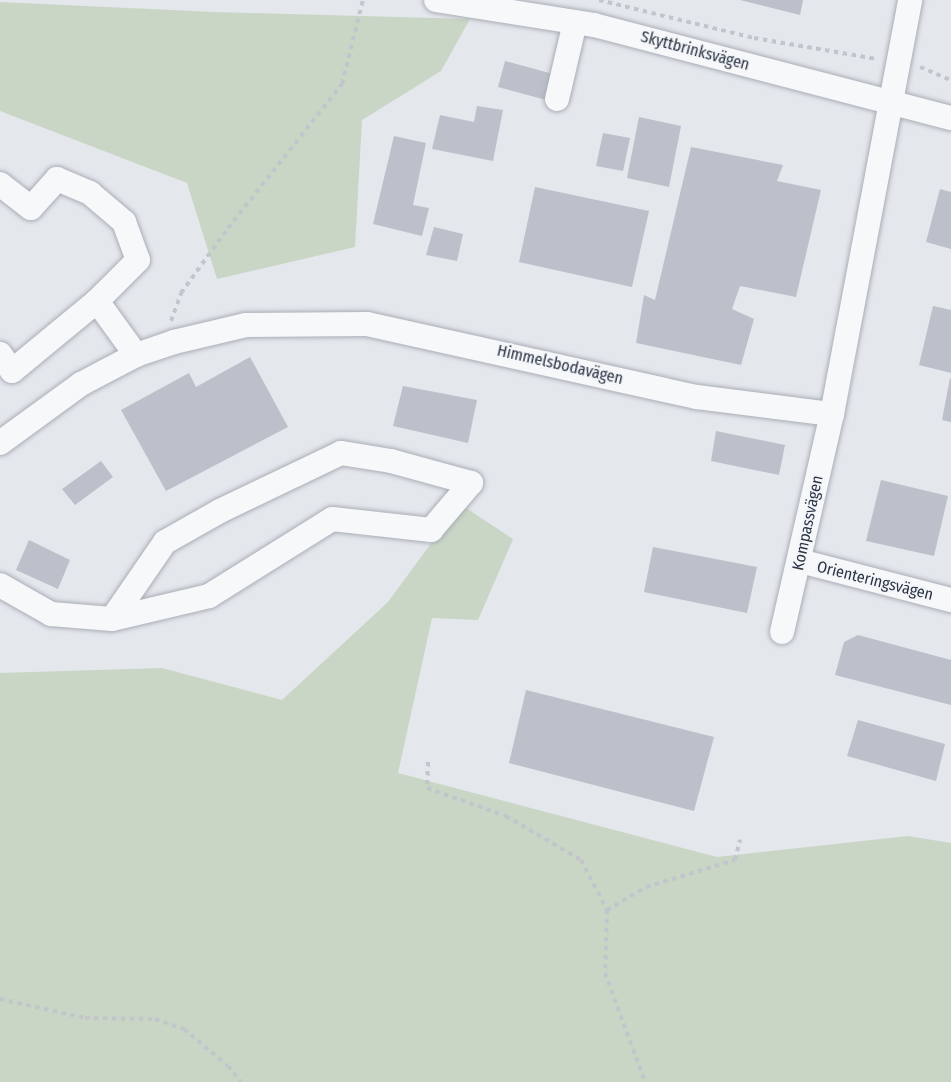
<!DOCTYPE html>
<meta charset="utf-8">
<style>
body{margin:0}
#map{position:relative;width:951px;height:1082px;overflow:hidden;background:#e4e7ec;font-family:"Fira Sans Condensed",sans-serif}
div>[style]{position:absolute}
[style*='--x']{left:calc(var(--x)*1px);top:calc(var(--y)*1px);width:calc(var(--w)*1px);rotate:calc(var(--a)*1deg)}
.green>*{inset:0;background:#c9d6c5}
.building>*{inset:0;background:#bbc0ca}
.path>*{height:4px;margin-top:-2px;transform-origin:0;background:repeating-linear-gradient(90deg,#c2c5cb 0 4.5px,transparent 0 9px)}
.roads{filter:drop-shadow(0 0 2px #a9aeb7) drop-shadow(0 0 2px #a9aeb7)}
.minor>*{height:24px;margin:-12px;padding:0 12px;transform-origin:12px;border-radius:12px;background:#f7f8fa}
span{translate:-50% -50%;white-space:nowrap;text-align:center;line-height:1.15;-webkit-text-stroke:4.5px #f4f6f9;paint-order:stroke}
.street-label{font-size:16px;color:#2b3445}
</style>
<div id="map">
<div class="green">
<div style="clip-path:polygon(0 2px,214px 12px,470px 19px,441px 71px,362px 120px,355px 247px,217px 279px,187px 183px,0 111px)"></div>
<div style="clip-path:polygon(460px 504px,513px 539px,478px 620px,432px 618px,398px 773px,717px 857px,908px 836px,951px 843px,951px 1082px,0 1082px,0 673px,162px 668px,282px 700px,388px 602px)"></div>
</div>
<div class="building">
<div style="clip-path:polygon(740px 0,803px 0,800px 15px)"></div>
<div style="clip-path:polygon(505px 61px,557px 75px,550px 101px,498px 87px)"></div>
<div style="clip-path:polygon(477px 106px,503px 110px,493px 161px,432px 149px,440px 115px,474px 122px)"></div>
<div style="clip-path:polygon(639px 117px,681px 126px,669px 187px,627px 178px)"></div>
<div style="clip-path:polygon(603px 133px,630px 138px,623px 171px,596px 166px)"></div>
<div style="clip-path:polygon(394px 136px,426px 143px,413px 205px,429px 208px,422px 236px,373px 224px)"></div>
<div style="clip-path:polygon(691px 147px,783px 165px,777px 181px,821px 190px,796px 297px,740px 286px,732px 309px,754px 319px,741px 365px,636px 343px,644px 295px,655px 300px)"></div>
<div style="clip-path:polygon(535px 187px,649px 211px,632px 287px,519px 262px)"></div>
<div style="clip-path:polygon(940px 189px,951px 192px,951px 249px,926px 242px)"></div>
<div style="clip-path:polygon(434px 227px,463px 234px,457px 261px,426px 255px)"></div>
<div style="clip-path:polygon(933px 306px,951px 310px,951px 373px,919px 365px)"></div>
<div style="clip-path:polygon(250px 357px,288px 427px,166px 491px,121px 410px,189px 373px,196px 387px)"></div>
<div style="clip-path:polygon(950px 378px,951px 379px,951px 422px,942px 420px)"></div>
<div style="clip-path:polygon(403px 386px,477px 400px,468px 443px,393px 426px)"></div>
<div style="clip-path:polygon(716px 431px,785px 445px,779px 475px,711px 461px)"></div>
<div style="clip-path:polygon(101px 461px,113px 477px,75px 505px,62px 489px)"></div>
<div style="clip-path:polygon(881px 480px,948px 496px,934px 556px,866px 541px)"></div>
<div style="clip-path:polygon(29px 540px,70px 560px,58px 589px,16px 570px)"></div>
<div style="clip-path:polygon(653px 547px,757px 567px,747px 613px,644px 592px)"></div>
<div style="clip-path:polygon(858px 635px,951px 660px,951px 705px,835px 675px,844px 642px)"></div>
<div style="clip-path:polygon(526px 690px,714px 737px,694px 811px,509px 763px)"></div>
<div style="clip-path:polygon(858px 720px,945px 744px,936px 781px,847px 756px)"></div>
</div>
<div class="path">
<div style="--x:599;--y:0;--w:160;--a:13.8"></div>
<div style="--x:754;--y:38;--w:125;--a:9.7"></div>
<div style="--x:920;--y:67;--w:34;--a:23"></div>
<div style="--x:171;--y:321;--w:30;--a:-70"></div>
<div style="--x:181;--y:293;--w:80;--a:-54.1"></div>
<div style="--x:228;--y:228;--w:184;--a:-51.6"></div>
<div style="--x:342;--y:84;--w:87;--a:-76"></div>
<div style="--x:428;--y:762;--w:26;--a:92"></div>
<div style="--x:427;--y:788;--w:84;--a:19.5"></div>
<div style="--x:506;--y:816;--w:87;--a:30.4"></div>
<div style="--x:581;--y:860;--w:56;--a:62.5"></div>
<div style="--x:607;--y:910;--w:63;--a:91.8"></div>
<div style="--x:605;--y:973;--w:116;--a:69.8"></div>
<div style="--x:607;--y:910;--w:45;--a:-30.5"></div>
<div style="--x:646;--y:887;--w:93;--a:-16.9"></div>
<div style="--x:735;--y:860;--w:21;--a:-76"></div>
<div style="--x:0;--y:999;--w:87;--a:12.6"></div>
<div style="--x:85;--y:1018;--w:70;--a:0.8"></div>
<div style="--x:155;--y:1019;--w:31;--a:19"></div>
<div style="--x:184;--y:1029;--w:57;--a:40.1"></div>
<div style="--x:228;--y:1066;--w:21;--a:51"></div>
</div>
<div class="roads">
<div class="minor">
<div style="--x:436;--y:0;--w:160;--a:9"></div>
<div style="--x:594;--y:25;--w:369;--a:14.6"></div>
<div style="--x:557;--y:99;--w:79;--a:-76.8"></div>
<div style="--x:0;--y:184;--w:39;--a:38"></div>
<div style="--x:31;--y:208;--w:39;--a:-48"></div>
<div style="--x:57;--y:179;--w:36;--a:23"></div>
<div style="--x:90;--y:193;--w:45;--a:40.5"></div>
<div style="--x:124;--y:222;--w:40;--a:69.8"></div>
<div style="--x:138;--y:260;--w:58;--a:135"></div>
<div style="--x:97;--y:301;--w:110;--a:140.5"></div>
<div style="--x:12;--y:371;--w:21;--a:-125"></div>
<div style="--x:97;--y:301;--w:67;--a:54.2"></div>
<div style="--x:0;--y:443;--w:100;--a:-36.1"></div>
<div style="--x:81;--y:384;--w:62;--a:-27.8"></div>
<div style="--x:136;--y:355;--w:40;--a:-18.9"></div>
<div style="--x:174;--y:342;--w:74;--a:-13.3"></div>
<div style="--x:246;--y:325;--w:121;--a:-0.5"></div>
<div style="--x:367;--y:324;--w:338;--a:12.5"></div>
<div style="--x:697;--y:397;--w:136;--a:7.2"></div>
<div style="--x:832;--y:414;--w:421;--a:-79.3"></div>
<div style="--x:800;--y:561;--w:156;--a:14.5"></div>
<div style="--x:0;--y:585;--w:59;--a:29.6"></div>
<div style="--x:51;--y:614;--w:61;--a:4.7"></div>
<div style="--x:112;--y:619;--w:100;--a:-13.3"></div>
<div style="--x:209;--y:596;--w:145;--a:-32"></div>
<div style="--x:332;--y:519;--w:100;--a:6.3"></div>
<div style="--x:431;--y:530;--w:62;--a:-49.6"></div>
<div style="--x:471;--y:483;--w:83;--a:-164.6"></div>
<div style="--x:391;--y:461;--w:51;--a:-170.9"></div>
<div style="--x:341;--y:453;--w:134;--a:154.4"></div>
<div style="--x:220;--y:511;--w:63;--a:150.6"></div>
<div style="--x:165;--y:542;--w:93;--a:124.5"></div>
<div style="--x:782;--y:632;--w:224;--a:-77.1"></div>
</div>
</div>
<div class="street-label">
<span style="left:695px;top:51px;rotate:15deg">Skyttbrinksvägen</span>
<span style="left:560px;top:365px;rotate:13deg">Himmelsbodavägen</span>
<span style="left:808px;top:523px;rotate:-78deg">Kompassvägen</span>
<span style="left:875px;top:581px;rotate:14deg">Orienteringsvägen</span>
</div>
</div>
